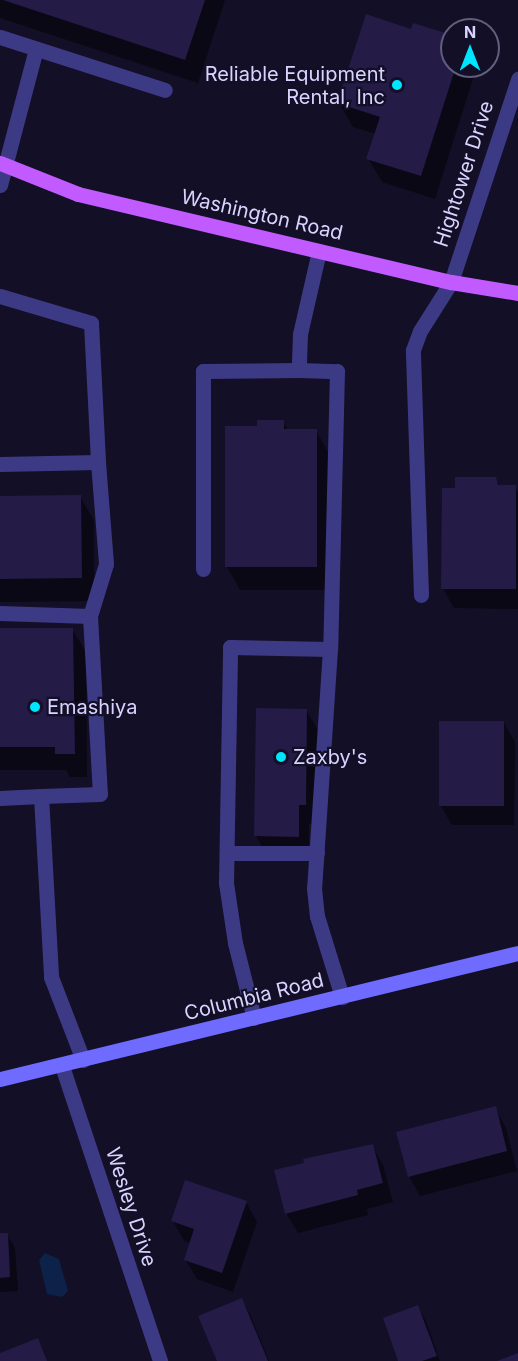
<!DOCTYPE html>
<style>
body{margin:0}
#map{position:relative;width:518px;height:1361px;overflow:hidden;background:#130f26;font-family:Inter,sans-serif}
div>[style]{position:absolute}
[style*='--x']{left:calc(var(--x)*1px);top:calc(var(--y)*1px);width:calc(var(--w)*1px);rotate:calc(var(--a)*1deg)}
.water>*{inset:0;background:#0c2248}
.shadow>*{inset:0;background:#0007}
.building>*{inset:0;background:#241b47}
.lane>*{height:15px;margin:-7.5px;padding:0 7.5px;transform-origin:7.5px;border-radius:7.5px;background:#3d3a85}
.street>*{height:15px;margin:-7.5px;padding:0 7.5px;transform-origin:7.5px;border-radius:7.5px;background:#3d3a85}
.secondary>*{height:15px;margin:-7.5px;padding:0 7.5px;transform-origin:7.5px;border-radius:7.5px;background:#6f6bff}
.primary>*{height:15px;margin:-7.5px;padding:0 7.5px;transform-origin:7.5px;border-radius:7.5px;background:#c25bff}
.dots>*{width:16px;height:16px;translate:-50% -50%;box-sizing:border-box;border:3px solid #130f26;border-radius:50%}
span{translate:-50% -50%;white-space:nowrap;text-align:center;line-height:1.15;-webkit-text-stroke:4.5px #130f26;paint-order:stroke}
.poi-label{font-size:20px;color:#d9d4ff}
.right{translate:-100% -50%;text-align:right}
.left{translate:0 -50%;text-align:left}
.street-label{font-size:20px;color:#d9d4ff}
.north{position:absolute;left:440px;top:18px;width:60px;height:60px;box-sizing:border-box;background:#130f26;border:2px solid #625e7d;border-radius:50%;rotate:0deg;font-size:16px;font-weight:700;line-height:24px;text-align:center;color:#d9d4ff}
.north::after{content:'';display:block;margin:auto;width:21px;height:27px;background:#00e5ff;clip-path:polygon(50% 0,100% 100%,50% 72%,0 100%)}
</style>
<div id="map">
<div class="water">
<div style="clip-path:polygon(45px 1253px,59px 1259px,68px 1291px,62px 1297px,47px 1294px,39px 1260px)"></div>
</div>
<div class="shadow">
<div style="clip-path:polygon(0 0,225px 0,198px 83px,0 18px)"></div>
<div style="clip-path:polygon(412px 31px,452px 37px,452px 66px,477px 66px,435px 199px,382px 182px,368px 158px,376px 134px,353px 127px,339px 103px)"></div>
<div style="clip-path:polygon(283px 422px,288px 430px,316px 430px,329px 454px,329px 590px,240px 590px,227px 567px,258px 428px)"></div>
<div style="clip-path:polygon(495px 478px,500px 487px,515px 487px,518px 492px,518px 609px,454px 608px,443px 589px,456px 490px)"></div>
<div style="clip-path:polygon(0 497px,80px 497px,94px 520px,94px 601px,0 602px)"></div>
<div style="clip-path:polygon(72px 629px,86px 652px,87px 777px,70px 777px,66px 770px,0 770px,0 630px)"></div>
<div style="clip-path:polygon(306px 710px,318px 730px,317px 824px,309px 824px,309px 856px,267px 856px,256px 836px)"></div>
<div style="clip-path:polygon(504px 723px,515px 742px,514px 825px,452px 825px,441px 806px)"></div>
<div style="clip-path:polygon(495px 1108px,506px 1128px,517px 1171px,420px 1196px,409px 1176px)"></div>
<div style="clip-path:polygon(372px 1146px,383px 1165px,393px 1202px,367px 1209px,368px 1215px,298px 1233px,286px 1213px,305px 1164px)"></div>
<div style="clip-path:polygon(246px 1202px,257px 1222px,233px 1292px,197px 1279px,185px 1259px,191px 1243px,184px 1241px,173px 1221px)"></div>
<div style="clip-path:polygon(7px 1234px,15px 1248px,18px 1291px,0 1292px,0 1235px)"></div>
<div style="clip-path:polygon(242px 1300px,250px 1314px,269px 1361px,218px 1361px)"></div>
<div style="clip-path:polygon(418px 1307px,426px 1321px,440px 1361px,400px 1361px)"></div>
</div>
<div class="building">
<div style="clip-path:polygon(3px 0,205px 0,185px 60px)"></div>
<div style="clip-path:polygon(366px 14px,411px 29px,413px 23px,452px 35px,452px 66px,456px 66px,421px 176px,366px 159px,380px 117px,337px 103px)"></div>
<div style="clip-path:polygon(257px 420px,284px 420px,284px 429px,317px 429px,317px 567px,225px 567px,225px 426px,257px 426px)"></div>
<div style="clip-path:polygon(455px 477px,496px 477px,498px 485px,516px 485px,516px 589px,441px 589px,442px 488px,455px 488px)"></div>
<div style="clip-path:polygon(81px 495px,82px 578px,0 579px,0 496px)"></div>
<div style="clip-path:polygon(0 628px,73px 628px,75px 754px,55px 754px,55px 747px,0 747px)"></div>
<div style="clip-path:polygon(256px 708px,307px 709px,306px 805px,299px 805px,299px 837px,254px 836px)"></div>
<div style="clip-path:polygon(439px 721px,504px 721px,504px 806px,439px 806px)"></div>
<div style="clip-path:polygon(496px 1106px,507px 1151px,408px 1177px,396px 1132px)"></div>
<div style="clip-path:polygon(373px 1144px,383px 1183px,357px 1190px,358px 1195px,285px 1214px,274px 1170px,304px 1163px,303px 1159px)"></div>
<div style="clip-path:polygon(185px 1180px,247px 1201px,222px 1273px,184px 1260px,194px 1229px,171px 1221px)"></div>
<div style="clip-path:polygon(0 1233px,8px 1233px,10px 1277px,0 1278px)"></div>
<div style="clip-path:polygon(242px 1298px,268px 1361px,217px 1361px,198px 1316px)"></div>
<div style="clip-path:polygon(418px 1305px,437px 1356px,422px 1361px,398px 1361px,383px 1318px)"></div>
<div style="clip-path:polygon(38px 1338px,47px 1361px,0 1361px,0 1353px)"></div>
<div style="clip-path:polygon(518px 1353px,518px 1361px,497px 1361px)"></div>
</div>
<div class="lane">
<div style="--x:0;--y:37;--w:173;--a:17.8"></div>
<div style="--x:0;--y:185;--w:141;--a:-75.2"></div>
<div style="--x:319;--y:251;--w:85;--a:102.9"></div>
<div style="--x:300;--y:334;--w:36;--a:92"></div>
<div style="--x:299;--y:370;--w:38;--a:2"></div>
<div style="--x:337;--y:371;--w:278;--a:91.4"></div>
<div style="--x:330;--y:649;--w:240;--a:93.8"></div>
<div style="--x:314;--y:888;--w:28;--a:84"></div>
<div style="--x:317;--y:916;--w:85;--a:72.8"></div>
<div style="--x:0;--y:296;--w:95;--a:16.5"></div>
<div style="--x:91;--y:323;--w:139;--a:87.1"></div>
<div style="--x:0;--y:464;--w:98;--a:-1.2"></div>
<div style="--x:98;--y:462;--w:102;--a:85.5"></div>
<div style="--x:106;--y:564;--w:54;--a:107.1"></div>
<div style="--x:203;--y:569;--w:198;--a:-90"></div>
<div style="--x:203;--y:371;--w:96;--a:-0.6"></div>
<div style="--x:421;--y:595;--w:245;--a:-91.9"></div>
<div style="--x:413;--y:350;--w:20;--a:-70"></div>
<div style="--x:420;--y:331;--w:58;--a:-57.7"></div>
<div style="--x:0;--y:613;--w:90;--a:1.9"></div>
<div style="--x:90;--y:616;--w:178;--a:86.8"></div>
<div style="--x:100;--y:794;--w:59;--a:178.1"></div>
<div style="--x:0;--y:798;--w:41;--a:-2.8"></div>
<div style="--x:41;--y:796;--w:181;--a:86.8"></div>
<div style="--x:51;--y:977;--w:89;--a:68.9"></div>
<div style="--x:227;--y:853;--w:90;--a:0"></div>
<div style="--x:254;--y:1018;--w:77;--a:-104.2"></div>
<div style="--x:235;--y:943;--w:61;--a:-98.5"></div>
<div style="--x:226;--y:883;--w:236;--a:-89"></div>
<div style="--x:230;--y:647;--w:100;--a:1.1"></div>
</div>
<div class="street">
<div style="--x:451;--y:282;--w:214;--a:-71.7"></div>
<div style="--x:62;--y:1066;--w:311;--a:71.6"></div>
</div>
<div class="secondary">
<div style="--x:0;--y:1079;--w:533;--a:-13.67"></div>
</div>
<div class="primary">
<div style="--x:0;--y:163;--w:84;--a:21.7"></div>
<div style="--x:78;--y:194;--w:383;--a:13.3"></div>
<div style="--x:451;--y:282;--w:68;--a:9.3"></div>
</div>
<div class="dots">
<div style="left:397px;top:85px;background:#00e5ff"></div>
<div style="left:35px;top:707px;background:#00e5ff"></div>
<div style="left:281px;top:757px;background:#00e5ff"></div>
</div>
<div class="poi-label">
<span class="right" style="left:385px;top:86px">Reliable Equipment<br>Rental, Inc</span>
<span class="left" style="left:47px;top:707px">Emashiya</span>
<span class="left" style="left:293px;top:757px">Zaxby's</span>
</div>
<div class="street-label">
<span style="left:464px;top:174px;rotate:-72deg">Hightower Drive</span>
<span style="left:262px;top:215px;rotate:13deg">Washington Road</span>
<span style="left:254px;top:997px;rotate:-14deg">Columbia Road</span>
<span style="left:131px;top:1207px;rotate:72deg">Wesley Drive</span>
</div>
<div class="north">N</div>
</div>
